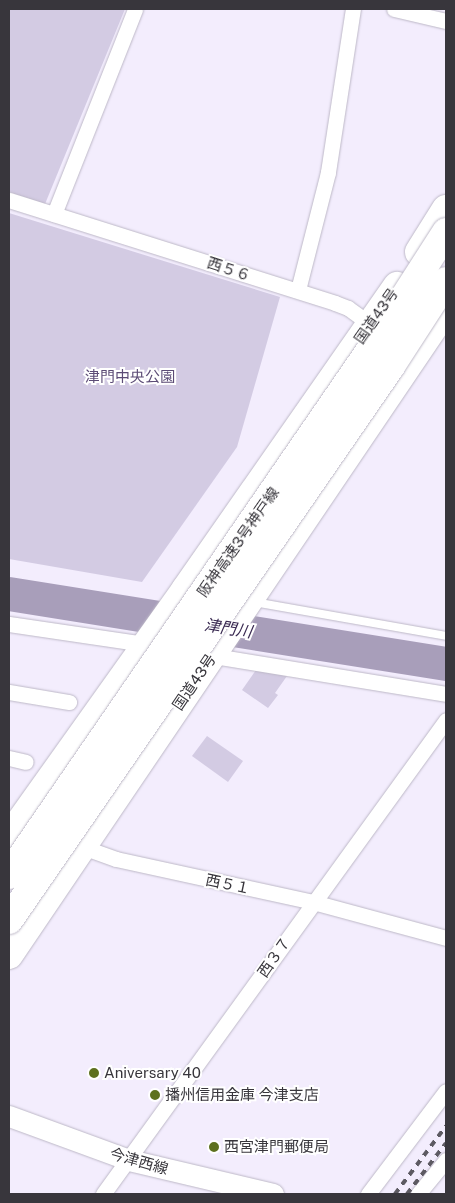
<!DOCTYPE html>
<meta charset="utf-8">
<style>
body{margin:0}
#map{position:relative;width:455px;height:1203px;overflow:hidden;background:#f3edfd;font-family:"Public Sans","Noto Sans JP",sans-serif}
div>[style]{position:absolute}
[style*='--x']{left:calc(var(--x)*1px);top:calc(var(--y)*1px);width:calc(var(--w)*1px);rotate:calc(var(--a)*1deg)}
.green>*{inset:0;background:#d3cbe3}
.river>*{height:34px;margin:-17px;padding:0 17px;transform-origin:17px;border-radius:17px;background:#a89eba}
.roads{filter:drop-shadow(0 0 1px #bdb8c7) drop-shadow(0 0 1px #bdb8c7)}
.lane>*{height:8px;margin:-4px;padding:0 4px;transform-origin:4px;border-radius:4px;background:#fff}
.street>*{height:15px;margin:-7.5px;padding:0 7.5px;transform-origin:7.5px;border-radius:7.5px;background:#fff}
.secondary>*{height:21px;margin:-10.5px;padding:0 10.5px;transform-origin:10.5px;border-radius:10.5px;background:#fff}
.highway>*{height:28px;margin:-14px;padding:0 14px;transform-origin:14px;border-radius:14px;background:#fff}
.rail>*{height:4px;margin-top:-2px;transform-origin:0;background:repeating-linear-gradient(90deg,#5d5a62 0 6px,transparent 0 12px)}
.bridges{filter:drop-shadow(0 0 1px #bdb8c7) drop-shadow(0 0 1px #bdb8c7)}
.highway-bridge>*{height:28px;margin:-14px;padding:0 14px;transform-origin:14px;border-radius:14px;background:#fff}
.dots>*{width:14px;height:14px;translate:-50% -50%;box-sizing:border-box;border:2px solid #fff;border-radius:50%}
span{translate:-50% -50%;white-space:nowrap;text-align:center;line-height:1.15;-webkit-text-stroke:4px #fff;paint-order:stroke}
.street-label{font-size:15px;color:#38363c}
.park-label{font-size:15px;color:#5c4c76}
.poi-label{font-size:15px;color:#38363c}
.left{translate:0 -50%;text-align:left}
.water-label{font-size:16px;color:#392951;font-style:italic}
.frame{position:absolute;inset:0;border:10px solid #38363c;pointer-events:none}
</style>
<div id="map">
<div class="green">
<div style="clip-path:polygon(9px 9px,125px 9px,45px 204px,9px 192px)"></div>
<div style="clip-path:polygon(9px 213px,280px 297px,237px 447px,142px 582px,9px 559px)"></div>
<div style="clip-path:polygon(256px 670px,287px 676px,275px 693px,278px 695px,268px 708px,242px 690px)"></div>
<div style="clip-path:polygon(207px 736px,243px 761px,228px 782px,192px 756px)"></div>
</div>
<div class="river">
<div style="--x:9;--y:594;--w:443;--a:9.1"></div>
</div>
<div class="roads">
<div class="lane">
<div style="--x:254;--y:602;--w:195;--a:10"></div>
</div>
<div class="street">
<div style="--x:394;--y:9;--w:53;--a:13"></div>
<div style="--x:9;--y:200;--w:342;--a:17.5"></div>
<div style="--x:335;--y:303;--w:14;--a:21"></div>
<div style="--x:348;--y:308;--w:27;--a:36"></div>
<div style="--x:370;--y:324;--w:6;--a:9"></div>
<div style="--x:54;--y:214;--w:220;--a:-68.4"></div>
<div style="--x:298;--y:290;--w:122;--a:-75.7"></div>
<div style="--x:328;--y:172;--w:165;--a:-81.3"></div>
<div style="--x:9;--y:624;--w:144;--a:8.4"></div>
<div style="--x:208;--y:655;--w:241;--a:9.3"></div>
<div style="--x:9;--y:692;--w:61;--a:9.5"></div>
<div style="--x:9;--y:758;--w:17;--a:13"></div>
<div style="--x:77;--y:845;--w:41;--a:19.7"></div>
<div style="--x:116;--y:859;--w:202;--a:12.3"></div>
<div style="--x:313;--y:902;--w:138;--a:15.1"></div>
<div style="--x:103;--y:1194;--w:585;--a:-54.11"></div>
<div style="--x:368;--y:1194;--w:129;--a:-52.9"></div>
<div style="--x:418;--y:1194;--w:44;--a:-50.5"></div>
</div>
<div class="secondary">
<div style="--x:9;--y:1116;--w:128;--a:20.1"></div>
<div style="--x:129;--y:1160;--w:148;--a:13.3"></div>
</div>
<div class="highway">
<div style="--x:419;--y:252;--w:51;--a:-57.9"></div>
<div style="--x:9;--y:837;--w:303;--a:-54.5"></div>
<div style="--x:185;--y:590;--w:371;--a:-55.1"></div>
<div style="--x:9;--y:955;--w:780;--a:-55.92"></div>
</div>
</div>
<div class="rail">
<div style="--x:395;--y:1194;--w:85;--a:-53.1"></div>
<div style="--x:407;--y:1194;--w:64;--a:-52.6"></div>
</div>
<div class="bridges">
<div class="highway-bridge">
<div style="--x:9;--y:875;--w:639;--a:-55.46"></div>
<div style="--x:371;--y:349;--w:139;--a:-57.3"></div>
<div style="--x:9;--y:920;--w:673;--a:-55.41"></div>
<div style="--x:391;--y:366;--w:101;--a:-57.1"></div>
</div>
</div>
<div class="dots">
<div style="left:94px;top:1073px;background:#5d701e"></div>
<div style="left:155px;top:1095px;background:#5d701e"></div>
<div style="left:214px;top:1147px;background:#5d701e"></div>
</div>
<div class="street-label">
<span style="left:229px;top:269px;rotate:18deg">西５６</span>
<span style="left:376px;top:316px;rotate:-55deg">国道43号</span>
<span style="left:238px;top:542px;rotate:-55deg">阪神高速3号神戸線</span>
<span style="left:194px;top:682px;rotate:-56deg">国道43号</span>
<span style="left:228px;top:884px;rotate:12deg">西５１</span>
<span style="left:274px;top:957px;rotate:-55deg">西３７</span>
<span style="left:139px;top:1161px;rotate:16deg">今津西線</span>
</div>
<div class="park-label">
<span style="left:130px;top:377px">津門中央公園</span>
</div>
<div class="poi-label">
<span class="left" style="left:104px;top:1073px">Aniversary 40</span>
<span class="left" style="left:165px;top:1095px">播州信用金庫 今津支店</span>
<span class="left" style="left:224px;top:1147px">西宮津門郵便局</span>
</div>
<div class="water-label">
<span style="left:228px;top:629px;rotate:9deg">津門川</span>
</div>
<div class="frame"></div>
</div>
